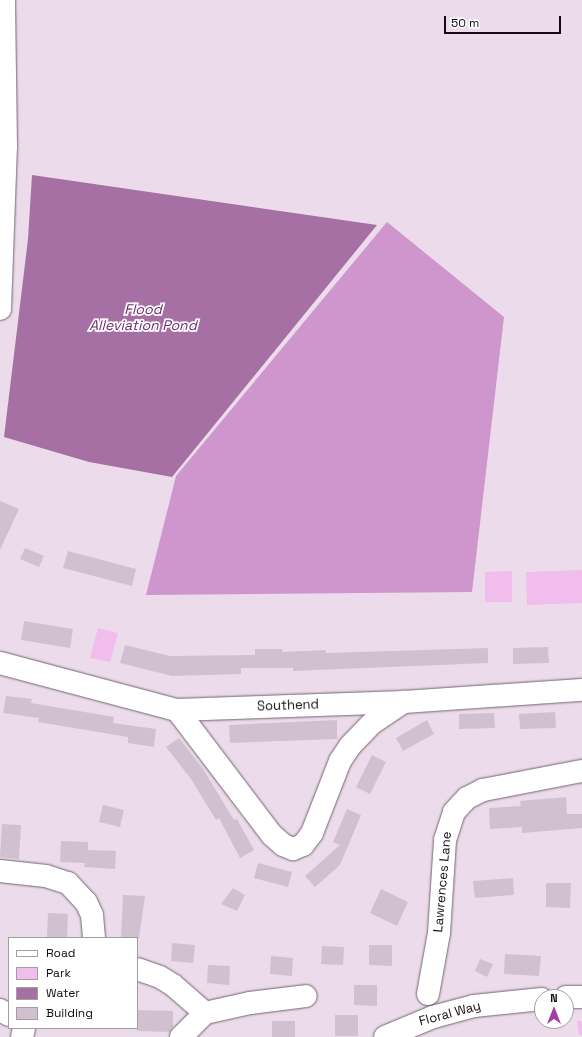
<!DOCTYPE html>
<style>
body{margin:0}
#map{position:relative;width:582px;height:1037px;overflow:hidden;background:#ecdceb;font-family:"Space Grotesk",sans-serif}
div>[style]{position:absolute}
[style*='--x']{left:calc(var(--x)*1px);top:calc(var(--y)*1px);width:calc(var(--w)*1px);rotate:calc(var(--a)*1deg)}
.green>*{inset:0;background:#f0bded}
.forest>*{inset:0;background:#ce96cc}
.water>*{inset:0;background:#a670a4}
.building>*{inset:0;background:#d1c1d0}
.roads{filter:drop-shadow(0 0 1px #726472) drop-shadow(0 0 1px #726472)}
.minor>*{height:22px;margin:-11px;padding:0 11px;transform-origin:11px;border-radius:11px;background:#fff}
span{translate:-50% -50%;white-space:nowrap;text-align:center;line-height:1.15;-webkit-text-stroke:3.5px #fff;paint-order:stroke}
.street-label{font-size:13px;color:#110c11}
.water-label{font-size:14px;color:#6b296b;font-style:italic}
.legend{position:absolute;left:8px;top:937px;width:130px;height:92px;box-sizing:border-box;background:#fff;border:1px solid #a09ea0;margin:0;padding:5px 7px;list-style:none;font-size:12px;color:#110c11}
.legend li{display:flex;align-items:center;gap:8px;height:20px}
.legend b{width:20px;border:1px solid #a09ea0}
.north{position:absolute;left:534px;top:989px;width:40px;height:40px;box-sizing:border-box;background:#fff;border:1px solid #a09ea0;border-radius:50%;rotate:0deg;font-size:11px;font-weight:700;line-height:16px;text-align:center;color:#110c11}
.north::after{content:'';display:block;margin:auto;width:14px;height:18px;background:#a43fa4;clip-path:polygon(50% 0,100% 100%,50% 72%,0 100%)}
.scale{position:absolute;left:444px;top:16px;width:117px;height:18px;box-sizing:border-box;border:2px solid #110c11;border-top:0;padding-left:5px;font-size:12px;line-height:14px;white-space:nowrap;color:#110c11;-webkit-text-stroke:3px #fff;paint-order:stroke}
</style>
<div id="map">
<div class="green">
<div style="clip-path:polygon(582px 570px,582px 603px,527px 605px,526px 572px)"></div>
<div style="clip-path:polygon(512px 571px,512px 602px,485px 602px,485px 572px)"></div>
<div style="clip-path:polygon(98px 628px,118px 633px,110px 662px,90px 658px)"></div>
<div style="clip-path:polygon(577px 1021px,582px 1021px,582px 1036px,579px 1034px)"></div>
</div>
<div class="forest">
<div style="clip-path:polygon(387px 222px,504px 317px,472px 592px,146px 595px,176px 476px)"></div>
</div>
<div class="water">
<div style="clip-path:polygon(32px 175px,377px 225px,172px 477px,89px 462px,4px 437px,28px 239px)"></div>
</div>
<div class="building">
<div style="clip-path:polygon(0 501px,19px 509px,0 550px)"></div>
<div style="clip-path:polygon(25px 548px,44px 556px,39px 567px,20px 559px)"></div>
<div style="clip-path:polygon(68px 551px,136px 569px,132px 586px,63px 568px)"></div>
<div style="clip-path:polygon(24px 621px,73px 629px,70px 648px,21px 640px)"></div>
<div style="clip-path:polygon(125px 645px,170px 656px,255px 655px,255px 649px,282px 649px,282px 652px,326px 650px,326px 653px,488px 648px,488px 663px,293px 671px,293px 668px,241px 668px,241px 674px,172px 676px,120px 663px)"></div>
<div style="clip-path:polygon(548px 647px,549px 663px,513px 664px,513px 648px)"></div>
<div style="clip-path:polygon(6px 696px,32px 699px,31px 703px,114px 717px,113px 723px,156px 729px,154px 747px,128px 743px,128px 737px,38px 722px,39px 718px,3px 713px)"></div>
<div style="clip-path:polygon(555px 712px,556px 728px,520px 729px,519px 714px)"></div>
<div style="clip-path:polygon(494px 713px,495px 728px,459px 729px,459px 714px)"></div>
<div style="clip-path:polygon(337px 720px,337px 739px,230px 743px,229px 725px)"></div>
<div style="clip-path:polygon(427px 720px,434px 734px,403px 751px,396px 738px)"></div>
<div style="clip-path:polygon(179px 738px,203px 769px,234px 820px,237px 819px,254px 850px,240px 858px,219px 818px,216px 820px,191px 779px,166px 747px)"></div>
<div style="clip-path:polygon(372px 755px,386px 762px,370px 794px,356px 787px)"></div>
<div style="clip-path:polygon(566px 797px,567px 814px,582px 814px,582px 828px,522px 833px,522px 827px,490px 829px,489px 808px,521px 806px,520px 801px)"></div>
<div style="clip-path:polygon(103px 805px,124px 810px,120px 827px,99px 822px)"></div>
<div style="clip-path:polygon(347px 809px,361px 815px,340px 865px,315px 887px,305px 876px,340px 845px,333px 842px)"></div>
<div style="clip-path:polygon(2px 824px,21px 825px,19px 859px,0 857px)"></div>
<div style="clip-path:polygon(61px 841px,88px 842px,88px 850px,116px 851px,115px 869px,84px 867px,85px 863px,60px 862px)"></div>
<div style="clip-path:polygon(258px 863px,292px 872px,288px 887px,254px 878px)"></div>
<div style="clip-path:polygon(513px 878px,514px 895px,475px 898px,473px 881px)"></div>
<div style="clip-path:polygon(546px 883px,571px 883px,570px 908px,546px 907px)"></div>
<div style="clip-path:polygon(233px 888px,245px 895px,237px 911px,221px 904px)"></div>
<div style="clip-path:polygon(381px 889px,408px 902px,397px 926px,370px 913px)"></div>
<div style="clip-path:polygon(123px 895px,145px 896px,139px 938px,121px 938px)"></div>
<div style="clip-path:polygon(48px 913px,68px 914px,67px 938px,47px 937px)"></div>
<div style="clip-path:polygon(172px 943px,195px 945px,193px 963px,171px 961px)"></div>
<div style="clip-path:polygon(369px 945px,392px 945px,392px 966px,369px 965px)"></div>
<div style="clip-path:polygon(322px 946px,344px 947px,343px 965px,321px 964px)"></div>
<div style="clip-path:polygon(505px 954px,541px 956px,539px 976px,504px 974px)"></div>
<div style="clip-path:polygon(271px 956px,293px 958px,292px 976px,270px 974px)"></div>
<div style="clip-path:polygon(480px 959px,493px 964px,487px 977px,475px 971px)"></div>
<div style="clip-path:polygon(208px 965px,230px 966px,229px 985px,207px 983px)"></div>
<div style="clip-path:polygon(354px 985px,377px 985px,377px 1006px,354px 1005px)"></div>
<div style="clip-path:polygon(137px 1010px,173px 1011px,173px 1027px,170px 1032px,137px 1031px)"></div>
<div style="clip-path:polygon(335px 1015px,358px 1015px,358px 1036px,335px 1036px)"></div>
<div style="clip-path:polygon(272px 1021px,295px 1021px,295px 1037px,272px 1037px)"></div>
</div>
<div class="roads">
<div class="minor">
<div style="--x:0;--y:309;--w:162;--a:-87.9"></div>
<div style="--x:6;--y:147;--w:147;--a:-90.8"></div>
<div style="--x:0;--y:663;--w:183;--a:14.9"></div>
<div style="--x:177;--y:710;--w:227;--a:-2"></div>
<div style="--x:404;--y:702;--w:178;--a:-3.9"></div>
<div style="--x:177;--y:710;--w:157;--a:52.8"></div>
<div style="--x:272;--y:835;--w:15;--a:42"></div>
<div style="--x:283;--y:845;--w:11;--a:22"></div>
<div style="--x:293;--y:849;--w:11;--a:-22"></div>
<div style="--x:303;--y:845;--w:15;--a:-53"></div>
<div style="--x:312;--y:833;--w:77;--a:-68.7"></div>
<div style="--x:340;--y:761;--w:18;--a:-56"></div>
<div style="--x:350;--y:746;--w:30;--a:-46"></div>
<div style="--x:371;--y:724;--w:40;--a:-34"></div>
<div style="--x:0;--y:871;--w:46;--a:6.2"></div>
<div style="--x:46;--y:876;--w:23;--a:18"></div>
<div style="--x:68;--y:883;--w:26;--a:47"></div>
<div style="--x:86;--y:902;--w:14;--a:65"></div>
<div style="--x:92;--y:915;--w:23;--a:85"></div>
<div style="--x:137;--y:969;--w:24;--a:19"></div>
<div style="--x:160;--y:977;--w:15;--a:32"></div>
<div style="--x:173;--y:985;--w:43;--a:41.2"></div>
<div style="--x:205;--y:1013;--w:46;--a:-12.5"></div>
<div style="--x:250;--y:1003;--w:56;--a:-7.1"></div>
<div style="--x:428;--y:994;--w:62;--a:-79.8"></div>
<div style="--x:439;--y:933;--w:93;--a:-86.3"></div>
<div style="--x:445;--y:840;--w:29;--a:-72"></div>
<div style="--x:454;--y:812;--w:19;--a:-47"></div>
<div style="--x:467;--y:798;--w:18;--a:-27"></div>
<div style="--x:483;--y:790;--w:101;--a:-10.9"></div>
<div style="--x:566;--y:997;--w:16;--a:0"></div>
<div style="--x:0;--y:1010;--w:10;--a:29"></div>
<div style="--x:22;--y:1037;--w:9;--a:-77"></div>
<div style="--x:181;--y:1037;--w:34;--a:-45"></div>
<div style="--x:385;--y:1037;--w:52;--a:-22.6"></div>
<div style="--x:433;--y:1017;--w:42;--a:-15"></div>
<div style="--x:474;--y:1006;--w:68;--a:-5.9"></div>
</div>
</div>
<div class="street-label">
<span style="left:288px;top:706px;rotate:-2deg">Southend</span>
<span style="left:443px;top:882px;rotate:-85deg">Lawrences Lane</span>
<span style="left:450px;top:1014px;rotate:-15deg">Floral Way</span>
</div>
<div class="water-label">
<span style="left:143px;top:317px">Flood<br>Alleviation Pond</span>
</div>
<ul class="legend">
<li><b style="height:5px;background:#fff"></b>Road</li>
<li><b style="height:11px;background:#f0bded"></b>Park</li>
<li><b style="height:11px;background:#a670a4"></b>Water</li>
<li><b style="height:11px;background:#d1c1d0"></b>Building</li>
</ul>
<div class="north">N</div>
<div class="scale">50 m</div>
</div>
